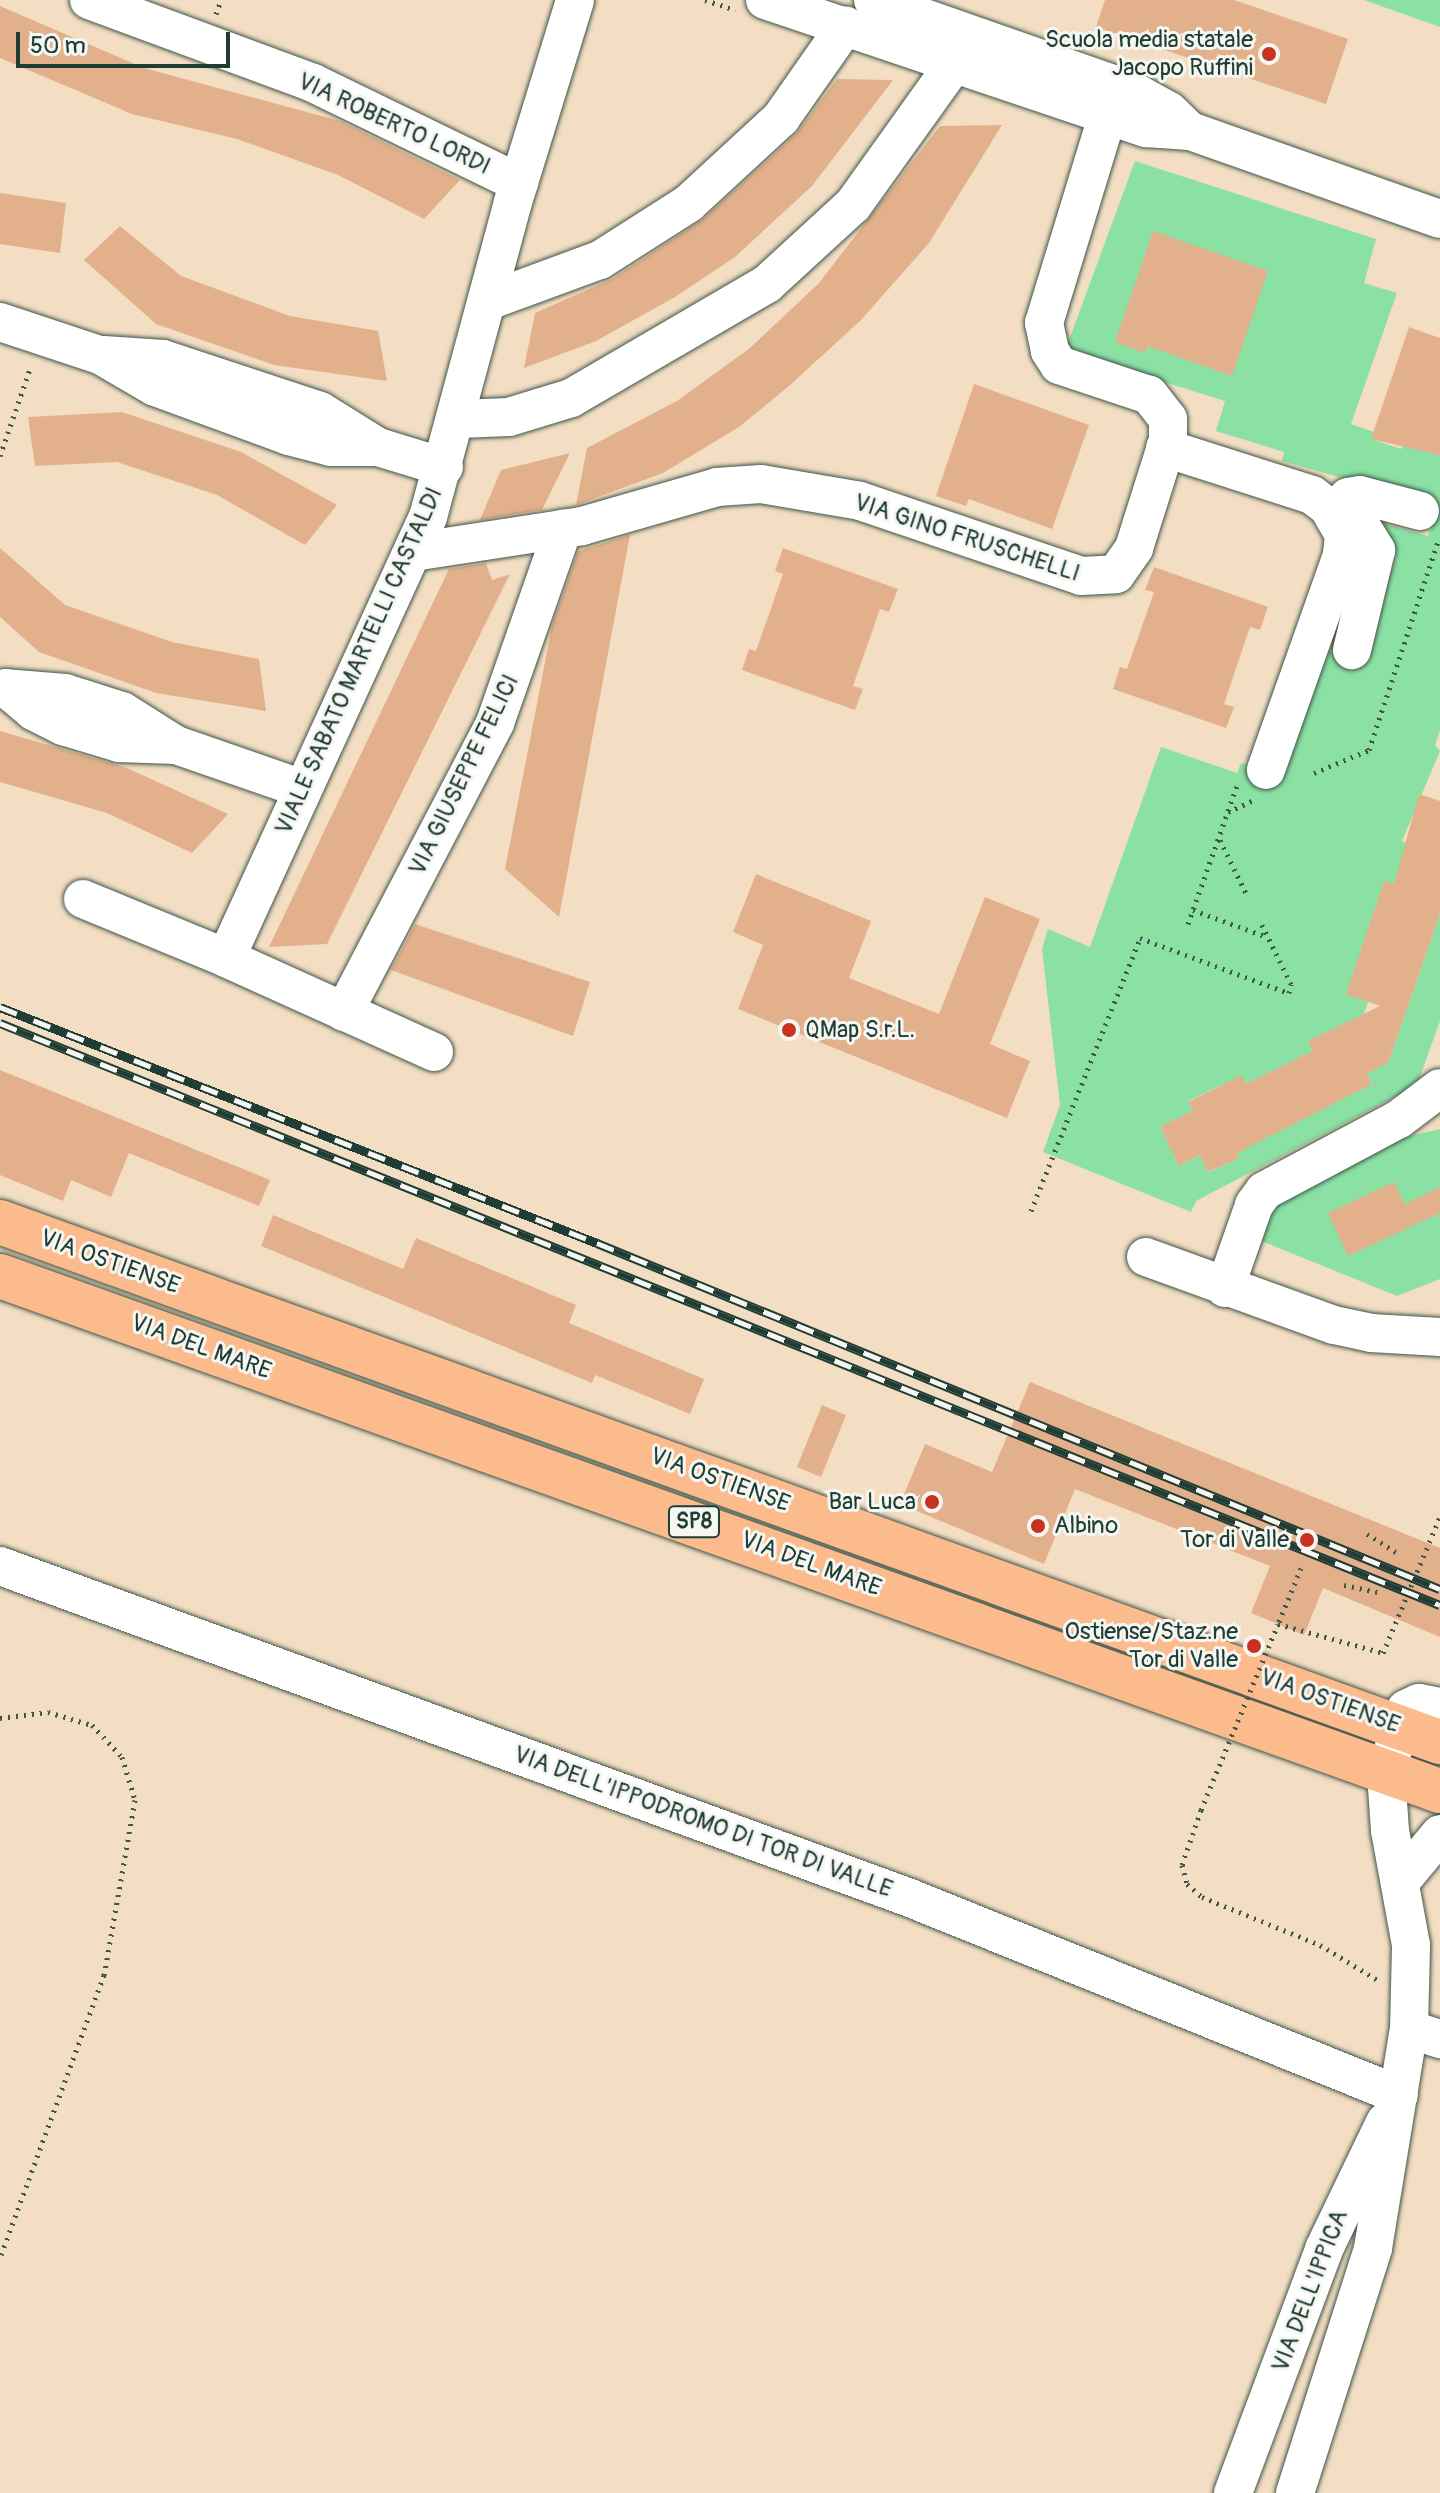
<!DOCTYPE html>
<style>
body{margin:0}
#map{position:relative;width:1440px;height:2493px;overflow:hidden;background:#f3dec3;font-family:Pangolin,sans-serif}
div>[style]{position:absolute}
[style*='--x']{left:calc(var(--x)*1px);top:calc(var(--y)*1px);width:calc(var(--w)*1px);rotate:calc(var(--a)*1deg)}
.green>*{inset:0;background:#8be1a4}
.building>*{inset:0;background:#e2b18c}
.path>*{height:5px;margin-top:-2.5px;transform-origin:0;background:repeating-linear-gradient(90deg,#3f5549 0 2px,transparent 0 8px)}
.roads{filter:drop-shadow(0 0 2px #3f5549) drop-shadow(0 0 2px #3f5549)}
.minor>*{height:38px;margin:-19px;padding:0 19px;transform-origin:19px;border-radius:19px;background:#fff}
.major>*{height:44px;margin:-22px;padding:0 22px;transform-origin:22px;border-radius:22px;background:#fbbb8d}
.rail>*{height:9px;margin-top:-4.5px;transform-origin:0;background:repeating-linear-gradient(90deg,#f6f6f2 0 18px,#1f3d34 0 36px);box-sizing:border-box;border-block:2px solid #1f3d34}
.path-bridge>*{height:5px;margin-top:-2.5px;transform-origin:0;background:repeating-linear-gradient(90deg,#3f5549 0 2px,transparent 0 8px)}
.dots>*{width:22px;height:22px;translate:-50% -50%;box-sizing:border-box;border:4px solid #f6f6f2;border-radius:50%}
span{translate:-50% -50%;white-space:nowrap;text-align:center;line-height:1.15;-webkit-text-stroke:6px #f6f6f2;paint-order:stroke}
.shield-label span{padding:2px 6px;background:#f6f6f2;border:2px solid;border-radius:6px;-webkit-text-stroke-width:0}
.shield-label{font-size:22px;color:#1f3d34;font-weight:700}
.poi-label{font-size:24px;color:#1f3d34}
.right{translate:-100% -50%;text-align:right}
.left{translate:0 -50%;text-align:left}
.street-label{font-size:24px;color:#1f3d34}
.scale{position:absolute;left:16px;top:32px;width:214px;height:36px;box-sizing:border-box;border:4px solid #1f3d34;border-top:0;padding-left:10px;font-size:24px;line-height:28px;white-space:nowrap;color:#1f3d34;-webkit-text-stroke:6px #f6f6f2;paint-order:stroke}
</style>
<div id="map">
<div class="green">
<div style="clip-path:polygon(1364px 0,1440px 0,1440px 27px)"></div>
<div style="clip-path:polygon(1135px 161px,1376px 239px,1364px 283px,1397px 293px,1351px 424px,1374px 432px,1372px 439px,1401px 449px,1404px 442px,1440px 455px,1440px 730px,1435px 745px,1440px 751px,1402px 841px,1408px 844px,1394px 884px,1346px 993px,1368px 1002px,1359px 1029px,1350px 1021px,1308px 1041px,1313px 1051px,1246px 1084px,1241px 1076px,1188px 1101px,1193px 1111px,1160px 1127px,1179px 1166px,1200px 1155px,1209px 1172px,1239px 1158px,1236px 1151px,1372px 1084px,1367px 1073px,1388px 1063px,1440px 914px,1440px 1021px,1417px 1085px,1196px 1201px,1191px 1212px,1043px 1152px,1060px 1105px,1042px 949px,1048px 929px,1090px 947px,1161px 747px,1237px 773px,1241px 763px,1282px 777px,1327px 651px,1360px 662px,1396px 558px,1395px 547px,1377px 522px,1428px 536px,1438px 505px,1282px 461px,1284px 452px,1216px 431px,1225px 401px,1065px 351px)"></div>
<div style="clip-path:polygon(1440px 1129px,1440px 1279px,1397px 1296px,1254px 1238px,1262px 1212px,1384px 1142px)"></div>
</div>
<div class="building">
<div style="clip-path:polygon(1105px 0,1234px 0,1348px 39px,1326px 104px,1096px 27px)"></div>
<div style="clip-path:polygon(0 6px,144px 68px,340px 121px,460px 180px,424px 219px,338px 175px,237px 139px,132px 114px,0 58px)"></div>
<div style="clip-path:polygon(837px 79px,893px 80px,812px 186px,735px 257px,675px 297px,596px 341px,524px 368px,535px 313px,612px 279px,701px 221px,796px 134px)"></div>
<div style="clip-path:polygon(1002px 125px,929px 243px,861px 320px,789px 386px,739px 427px,663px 473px,576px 505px,587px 448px,677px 401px,750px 348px,819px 283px,940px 126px)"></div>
<div style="clip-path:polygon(0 193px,66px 203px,60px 253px,0 244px)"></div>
<div style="clip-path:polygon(120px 226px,181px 276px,290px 316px,378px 331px,387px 381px,274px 365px,156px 324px,84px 260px)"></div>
<div style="clip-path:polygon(1153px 231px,1268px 271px,1232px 376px,1147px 346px,1145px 353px,1115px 342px)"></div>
<div style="clip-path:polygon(1409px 327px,1440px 338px,1440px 455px,1371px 439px)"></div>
<div style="clip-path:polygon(974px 384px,1089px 425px,1052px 529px,969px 499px,966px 506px,936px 496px)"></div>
<div style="clip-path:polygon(122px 412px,241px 452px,337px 505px,305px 545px,217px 495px,117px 462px,35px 466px,28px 417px)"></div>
<div style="clip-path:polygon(570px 453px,542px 510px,480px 520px,501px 470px)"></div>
<div style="clip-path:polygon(630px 535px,559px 917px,505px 869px,552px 626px,578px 551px)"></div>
<div style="clip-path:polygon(0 548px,65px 605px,172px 642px,259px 659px,266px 711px,156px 693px,39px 652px,0 617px)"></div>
<div style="clip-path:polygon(783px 548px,898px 589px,889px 612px,880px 609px,853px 686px,863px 689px,855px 710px,742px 670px,749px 649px,756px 651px,783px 574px,775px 571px)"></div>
<div style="clip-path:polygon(486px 563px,492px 580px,510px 574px,327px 944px,269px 947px,449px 569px)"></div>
<div style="clip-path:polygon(1154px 567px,1268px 607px,1260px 630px,1250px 627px,1224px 704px,1234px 707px,1226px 728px,1113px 689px,1120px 667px,1127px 669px,1154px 592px,1145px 590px)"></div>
<div style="clip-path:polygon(0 731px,127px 768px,228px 814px,192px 853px,107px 813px,0 782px)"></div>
<div style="clip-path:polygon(1419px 794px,1440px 801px,1440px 914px,1388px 1063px,1367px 1073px,1372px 1084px,1237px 1153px,1239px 1158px,1208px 1172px,1200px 1155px,1179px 1166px,1160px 1127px,1193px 1111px,1188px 1102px,1242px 1075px,1246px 1084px,1313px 1051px,1308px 1041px,1380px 1006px,1346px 994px,1384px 881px,1394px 884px)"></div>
<div style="clip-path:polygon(756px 874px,871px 921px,849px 978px,939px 1014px,985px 897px,1040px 919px,990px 1044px,1030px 1061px,1007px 1118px,738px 1009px,763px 945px,733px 932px)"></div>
<div style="clip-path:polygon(415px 924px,590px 982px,573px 1036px,391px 970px)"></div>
<div style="clip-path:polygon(0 1070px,270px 1180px,259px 1206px,129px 1153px,111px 1197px,71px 1180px,63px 1201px,0 1175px)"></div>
<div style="clip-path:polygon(1394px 1182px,1405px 1204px,1440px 1187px,1440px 1213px,1348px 1256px,1328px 1213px)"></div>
<div style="clip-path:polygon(273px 1215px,403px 1269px,416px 1238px,576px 1305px,569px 1323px,704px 1379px,690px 1414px,595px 1375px,592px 1383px,261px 1246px)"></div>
<div style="clip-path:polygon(1030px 1382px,1440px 1548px,1440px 1637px,1323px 1588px,1304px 1635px,1278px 1624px,1251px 1613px,1270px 1566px,1075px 1489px,1044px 1564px,900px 1504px,925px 1444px,992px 1472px)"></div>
<div style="clip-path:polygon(822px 1405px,846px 1415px,821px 1477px,797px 1467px)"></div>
</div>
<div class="path">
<div style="--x:705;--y:0;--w:32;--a:18"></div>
<div style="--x:216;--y:14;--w:15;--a:-70"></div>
<div style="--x:0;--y:456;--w:95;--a:-71"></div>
<div style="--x:1314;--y:773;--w:60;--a:-22.7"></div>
<div style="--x:1369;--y:750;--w:223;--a:-71.7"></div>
<div style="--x:1228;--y:812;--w:29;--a:-25"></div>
<div style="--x:1220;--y:840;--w:59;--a:63.9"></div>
<div style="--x:1193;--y:910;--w:79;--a:20"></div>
<div style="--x:1188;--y:924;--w:146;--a:-70.5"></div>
<div style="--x:1031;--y:1211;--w:294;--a:-68.2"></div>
<div style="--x:1140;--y:938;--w:159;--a:20.3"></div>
<div style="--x:1289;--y:993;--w:9;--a:-77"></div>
<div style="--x:1291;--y:984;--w:66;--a:-116.2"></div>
<div style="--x:1367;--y:1534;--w:36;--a:32"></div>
<div style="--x:1301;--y:1568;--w:61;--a:112.3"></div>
<div style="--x:1278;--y:1624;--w:109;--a:15.4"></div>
<div style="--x:1383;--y:1653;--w:147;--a:-67.3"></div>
<div style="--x:1344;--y:1585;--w:38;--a:12"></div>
<div style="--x:0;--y:1718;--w:48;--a:-7.1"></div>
<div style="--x:48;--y:1712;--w:46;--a:16.5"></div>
<div style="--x:92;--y:1725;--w:44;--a:46.8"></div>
<div style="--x:122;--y:1757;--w:45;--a:73.2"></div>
<div style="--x:135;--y:1800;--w:178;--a:100"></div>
<div style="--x:104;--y:1975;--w:302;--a:110.2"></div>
<div style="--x:1201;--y:1810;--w:58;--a:109.1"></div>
<div style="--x:1182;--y:1865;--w:20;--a:75"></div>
<div style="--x:1187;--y:1884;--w:20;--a:41"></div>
<div style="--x:1202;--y:1897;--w:127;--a:22.1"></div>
<div style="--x:1320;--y:1945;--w:69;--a:31.4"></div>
</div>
<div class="roads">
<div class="minor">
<div style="--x:89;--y:0;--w:239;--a:20.3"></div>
<div style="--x:313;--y:83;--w:229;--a:25.9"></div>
<div style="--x:765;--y:0;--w:402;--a:18.6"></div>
<div style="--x:1146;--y:128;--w:44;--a:3.9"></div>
<div style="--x:1190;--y:131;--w:265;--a:19.4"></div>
<div style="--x:873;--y:0;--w:275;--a:19.3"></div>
<div style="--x:1133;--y:91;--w:41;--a:29.1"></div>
<div style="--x:1169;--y:111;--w:29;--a:44"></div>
<div style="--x:491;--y:300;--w:116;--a:-20.2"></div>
<div style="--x:600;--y:260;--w:106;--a:-32.6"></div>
<div style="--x:689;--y:203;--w:125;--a:-42.7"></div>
<div style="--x:781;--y:118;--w:113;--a:-55"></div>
<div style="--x:0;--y:322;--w:108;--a:18.4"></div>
<div style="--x:102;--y:356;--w:61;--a:30.3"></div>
<div style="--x:155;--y:387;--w:143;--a:20.1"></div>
<div style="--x:289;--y:436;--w:43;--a:14.7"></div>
<div style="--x:331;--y:447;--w:47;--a:0"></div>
<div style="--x:378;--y:447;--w:69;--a:16.9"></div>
<div style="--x:104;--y:355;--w:59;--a:3.9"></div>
<div style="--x:163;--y:359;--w:165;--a:18.3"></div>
<div style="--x:320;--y:411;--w:68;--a:31.8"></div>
<div style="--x:459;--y:419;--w:50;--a:-2.3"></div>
<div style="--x:509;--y:417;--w:65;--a:-17"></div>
<div style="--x:571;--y:398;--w:227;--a:-30.2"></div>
<div style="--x:767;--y:284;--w:117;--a:-42.6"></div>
<div style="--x:853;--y:205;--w:177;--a:-54.4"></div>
<div style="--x:1165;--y:448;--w:154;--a:17.7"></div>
<div style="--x:1312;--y:495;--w:20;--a:37"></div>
<div style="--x:1328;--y:507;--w:32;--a:60"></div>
<div style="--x:1344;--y:535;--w:20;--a:96"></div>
<div style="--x:1342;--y:555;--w:228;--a:109.5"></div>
<div style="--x:1335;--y:515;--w:31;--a:27"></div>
<div style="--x:1363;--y:529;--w:25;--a:58"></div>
<div style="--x:1376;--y:550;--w:103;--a:103.5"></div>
<div style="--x:1335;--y:515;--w:22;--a:-54"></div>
<div style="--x:1348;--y:497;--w:12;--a:-9"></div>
<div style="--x:1360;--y:495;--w:62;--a:14.9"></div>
<div style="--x:413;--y:552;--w:171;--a:-8.7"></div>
<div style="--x:582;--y:526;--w:141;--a:-16.1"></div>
<div style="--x:717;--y:487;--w:44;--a:-3.9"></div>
<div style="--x:761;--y:484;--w:100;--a:9.7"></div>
<div style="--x:860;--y:501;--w:233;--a:18.7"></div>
<div style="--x:1081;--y:576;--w:35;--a:-3"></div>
<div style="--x:1116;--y:574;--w:32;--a:-55"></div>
<div style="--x:1134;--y:548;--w:113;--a:-72.5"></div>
<div style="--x:1168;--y:440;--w:21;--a:-90"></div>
<div style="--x:1168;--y:419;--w:31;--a:-128"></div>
<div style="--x:1149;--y:395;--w:95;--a:-161.6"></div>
<div style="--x:1059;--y:365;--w:17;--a:-123"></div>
<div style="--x:1050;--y:351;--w:29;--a:-102"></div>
<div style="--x:1044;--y:323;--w:219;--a:-73"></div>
<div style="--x:176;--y:745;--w:64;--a:-147.8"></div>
<div style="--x:122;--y:711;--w:60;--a:-162.5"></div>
<div style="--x:65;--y:693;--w:59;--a:-175.2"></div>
<div style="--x:6;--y:688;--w:35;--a:40"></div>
<div style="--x:33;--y:711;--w:34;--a:27"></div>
<div style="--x:63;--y:726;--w:59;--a:16.9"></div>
<div style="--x:119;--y:743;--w:57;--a:2"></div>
<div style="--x:176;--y:745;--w:131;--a:19.1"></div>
<div style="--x:83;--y:899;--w:155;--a:22.4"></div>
<div style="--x:344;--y:1012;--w:326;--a:-62.4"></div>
<div style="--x:495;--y:723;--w:206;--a:-70.7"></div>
<div style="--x:434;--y:1052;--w:228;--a:-155.7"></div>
<div style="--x:226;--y:958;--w:485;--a:-65.4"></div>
<div style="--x:428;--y:517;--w:326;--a:-74.9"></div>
<div style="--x:513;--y:202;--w:211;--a:-72.9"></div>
<div style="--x:1146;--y:1257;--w:200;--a:19.9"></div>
<div style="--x:1334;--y:1325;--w:38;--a:12"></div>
<div style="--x:1371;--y:1333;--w:69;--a:3.3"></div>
<div style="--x:1225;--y:1288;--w:88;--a:-70.7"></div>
<div style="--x:1254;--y:1205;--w:17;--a:-54"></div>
<div style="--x:1264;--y:1191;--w:153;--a:-28.1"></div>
<div style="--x:1399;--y:1119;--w:51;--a:-37.1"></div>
<div style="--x:0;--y:1566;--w:969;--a:20.04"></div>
<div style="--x:910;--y:1898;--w:527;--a:21.94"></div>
<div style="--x:1401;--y:1881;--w:61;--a:-50.3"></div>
<div style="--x:1409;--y:2029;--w:33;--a:18"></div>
<div style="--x:1233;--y:2493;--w:260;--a:-69.5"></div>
<div style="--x:1324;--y:2249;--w:141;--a:-64.3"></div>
<div style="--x:1295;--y:2493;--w:257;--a:-72.3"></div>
<div style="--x:1373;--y:2248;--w:222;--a:-80.7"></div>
<div style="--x:1409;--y:2029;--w:84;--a:-88.6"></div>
<div style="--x:1411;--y:1945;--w:116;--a:-100.4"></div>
<div style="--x:1390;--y:1831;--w:59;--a:-93.9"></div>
<div style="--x:1386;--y:1772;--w:66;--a:-72.4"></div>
<div style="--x:1406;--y:1709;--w:14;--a:-25"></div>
<div style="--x:1419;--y:1703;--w:21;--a:11"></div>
</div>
<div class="major">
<div style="--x:0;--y:1222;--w:1531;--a:19.86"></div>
<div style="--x:0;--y:1276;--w:1529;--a:19.68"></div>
</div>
</div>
<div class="rail">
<div style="--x:0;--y:1007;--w:642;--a:21.57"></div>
<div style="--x:597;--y:1243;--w:911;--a:22.32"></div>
<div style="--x:0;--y:1023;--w:1553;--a:22.01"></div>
</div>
<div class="path-bridge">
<div style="--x:1201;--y:1810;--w:201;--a:-67.5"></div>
</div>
<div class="dots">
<div style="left:1269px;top:54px;background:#c8321e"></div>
<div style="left:789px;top:1030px;background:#c8321e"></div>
<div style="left:932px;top:1502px;background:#c8321e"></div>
<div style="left:1038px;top:1526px;background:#c8321e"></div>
<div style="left:1307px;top:1540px;background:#c8321e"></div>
<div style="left:1254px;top:1646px;background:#c8321e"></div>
</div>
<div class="shield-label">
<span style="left:694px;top:1522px">SP8</span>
</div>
<div class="poi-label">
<span class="right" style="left:1253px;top:54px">Scuola media statale<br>Jacopo Ruffini</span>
<span class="left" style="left:805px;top:1030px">QMap S.r.L.</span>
<span class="right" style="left:916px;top:1502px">Bar Luca</span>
<span class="left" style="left:1054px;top:1526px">Albino</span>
<span class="right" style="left:1289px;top:1540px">Tor di Valle</span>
<span class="right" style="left:1238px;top:1646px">Ostiense/Staz.ne<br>Tor di Valle</span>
</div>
<div class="street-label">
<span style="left:394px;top:124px;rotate:25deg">VIA ROBERTO LORDI</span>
<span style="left:967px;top:538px;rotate:18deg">VIA GINO FRUSCHELLI</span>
<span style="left:359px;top:661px;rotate:-66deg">VIALE SABATO MARTELLI CASTALDI</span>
<span style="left:464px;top:775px;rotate:-64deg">VIA GIUSEPPE FELICI</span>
<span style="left:110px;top:1262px;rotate:20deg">VIA OSTIENSE</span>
<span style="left:201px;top:1347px;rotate:20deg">VIA DEL MARE</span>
<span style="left:720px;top:1480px;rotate:20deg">VIA OSTIENSE</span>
<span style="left:811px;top:1564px;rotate:20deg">VIA DEL MARE</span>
<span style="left:1330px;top:1701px;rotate:20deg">VIA OSTIENSE</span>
<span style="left:703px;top:1822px;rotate:20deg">VIA DELL'IPPODROMO DI TOR DI VALLE</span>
<span style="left:1310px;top:2291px;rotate:-69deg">VIA DELL'IPPICA</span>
</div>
<div class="scale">50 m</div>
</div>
